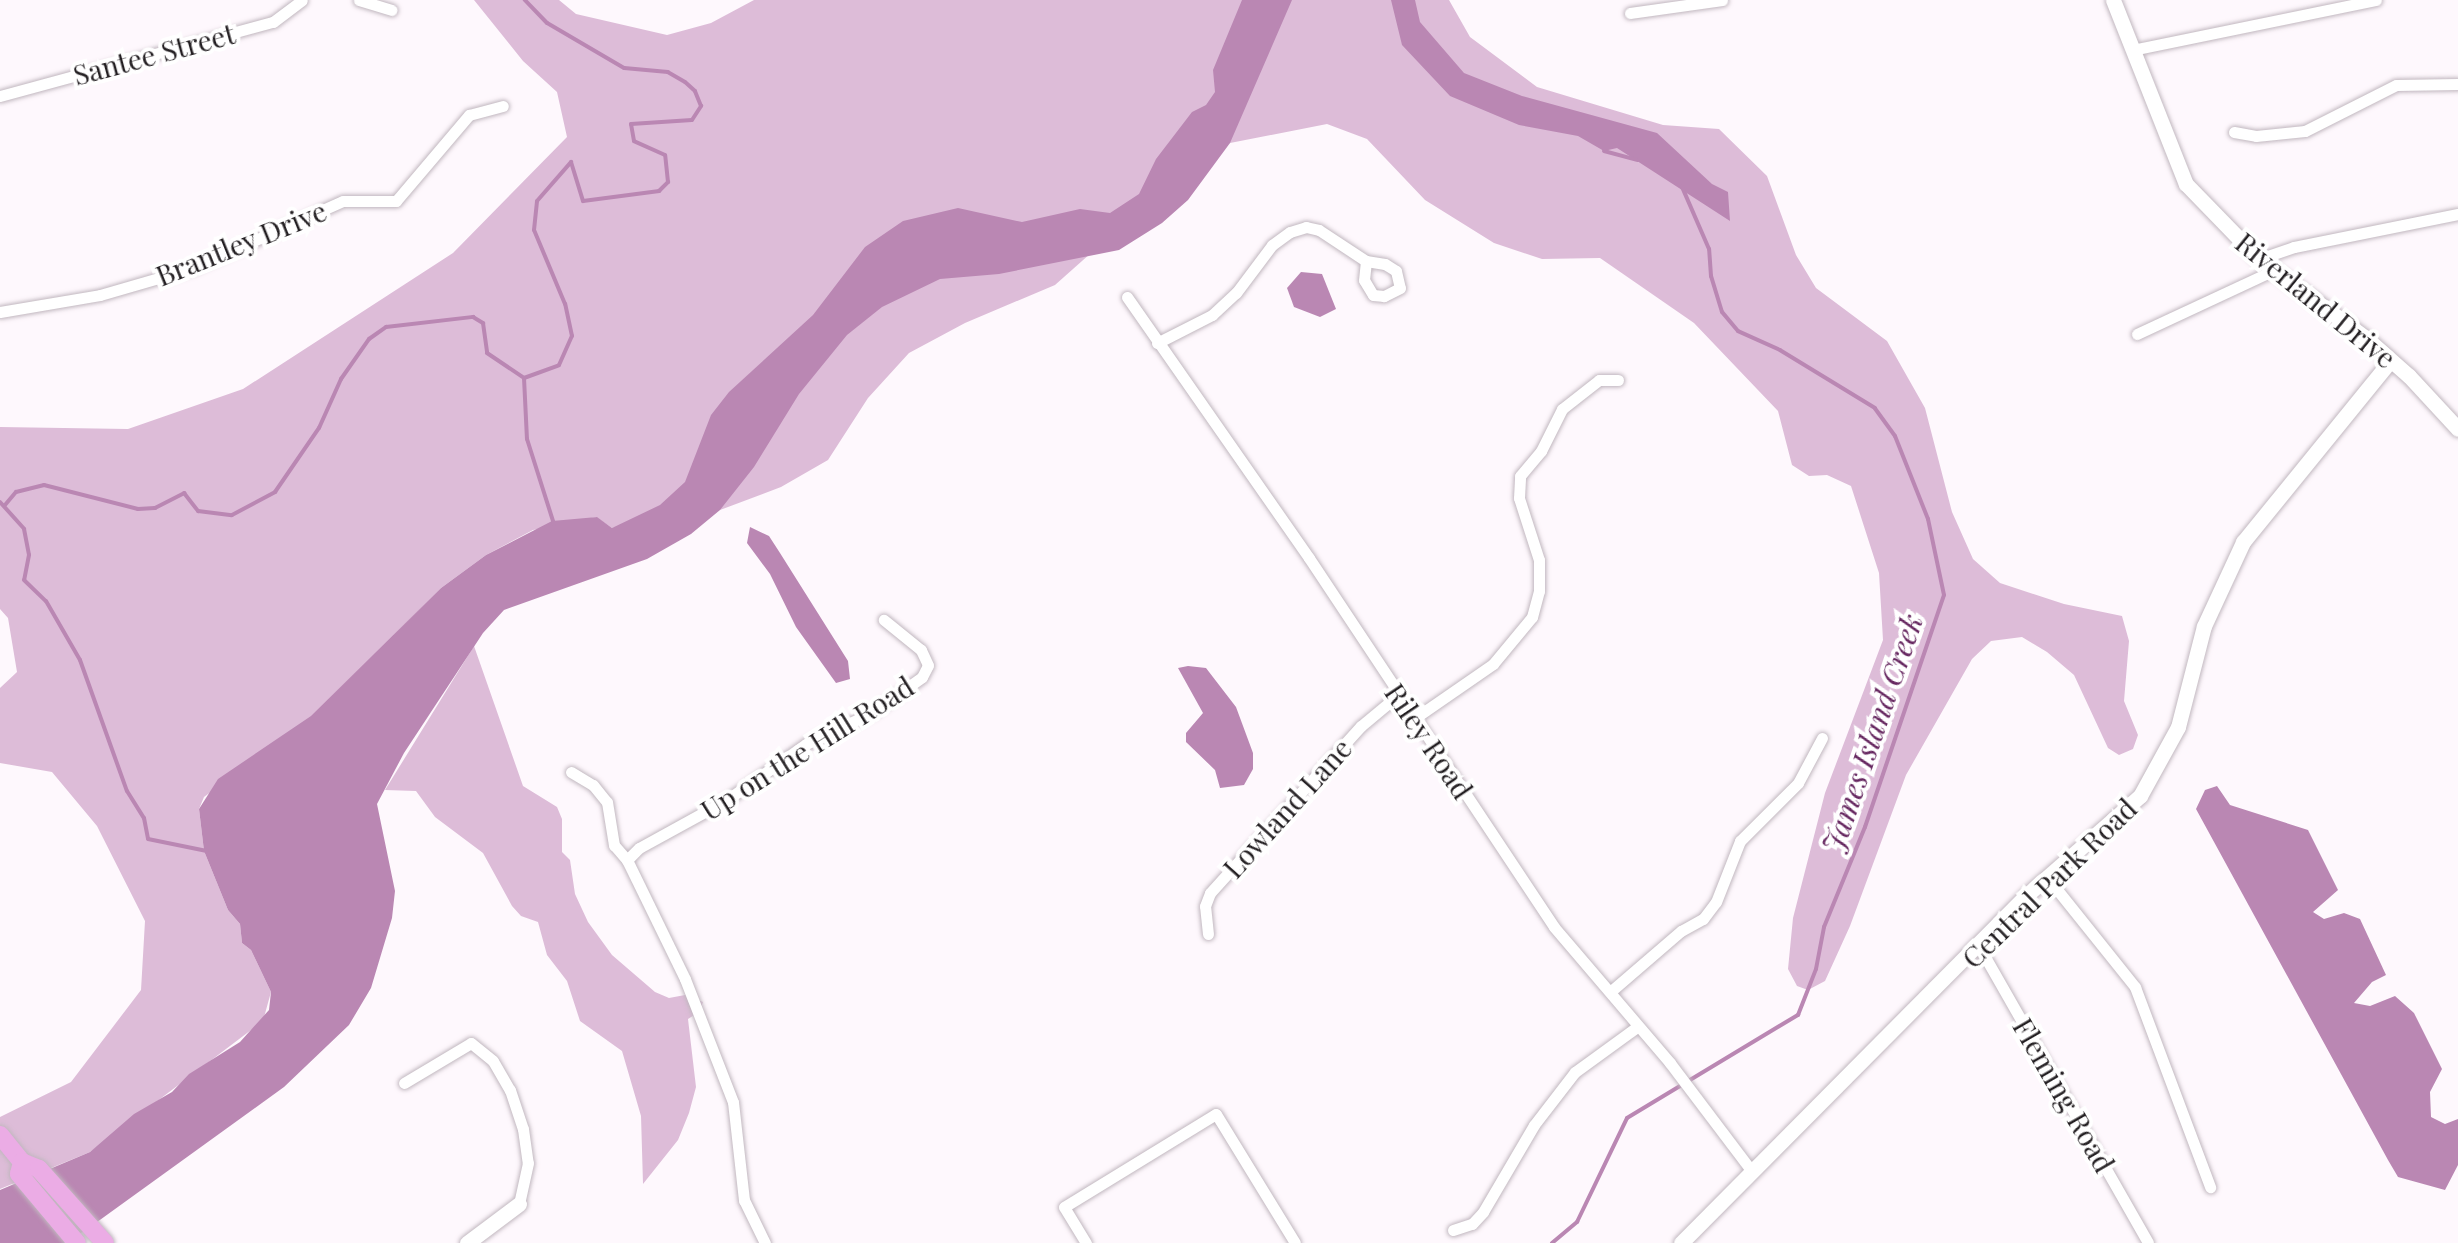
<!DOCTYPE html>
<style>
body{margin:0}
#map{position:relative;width:2458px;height:1243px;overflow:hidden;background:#fef8fd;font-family:"Playfair Display",serif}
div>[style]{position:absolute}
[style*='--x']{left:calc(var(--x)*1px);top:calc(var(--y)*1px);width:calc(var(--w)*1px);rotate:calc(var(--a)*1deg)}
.green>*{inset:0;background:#ddbcd8}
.water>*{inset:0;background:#ba87b3}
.stream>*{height:4px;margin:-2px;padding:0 2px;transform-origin:2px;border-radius:2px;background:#ba87b3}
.roads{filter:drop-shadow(0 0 2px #c1b7bf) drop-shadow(0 0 2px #c1b7bf)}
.street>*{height:11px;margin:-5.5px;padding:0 5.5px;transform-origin:5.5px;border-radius:5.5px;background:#fff}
.secondary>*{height:15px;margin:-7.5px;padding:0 7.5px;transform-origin:7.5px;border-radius:7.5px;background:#fff}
.primary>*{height:18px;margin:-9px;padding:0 9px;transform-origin:9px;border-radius:9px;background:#ebace5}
span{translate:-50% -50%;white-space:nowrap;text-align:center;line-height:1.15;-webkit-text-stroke:8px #fff;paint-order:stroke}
.street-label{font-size:28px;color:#231f22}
.water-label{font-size:30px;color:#662760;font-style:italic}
</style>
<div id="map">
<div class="green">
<div style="clip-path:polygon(474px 0,559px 0,576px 14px,667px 35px,711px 23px,754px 0,1449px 0,1470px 37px,1537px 87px,1663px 125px,1719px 129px,1767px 176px,1796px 255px,1816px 288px,1887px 341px,1925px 408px,1952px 512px,1973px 559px,2000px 583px,2064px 604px,2122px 616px,2129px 641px,2124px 701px,2138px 735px,2133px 749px,2119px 755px,2108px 748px,2074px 675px,2047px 652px,2022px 637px,1991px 641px,1972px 659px,1906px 775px,1850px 926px,1825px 981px,1808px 990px,1797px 986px,1788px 969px,1793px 918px,1825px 793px,1883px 640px,1879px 573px,1851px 486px,1827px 475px,1809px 476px,1792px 465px,1778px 411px,1694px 323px,1600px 258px,1542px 259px,1494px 243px,1425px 200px,1367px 139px,1327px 124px,1230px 143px,1181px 173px,1055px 285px,965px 323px,909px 353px,868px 398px,828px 460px,781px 487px,720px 510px,612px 528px,596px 517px,533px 530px,486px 555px,441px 588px,309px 719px,204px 797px,199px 809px,204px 851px,228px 910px,240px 924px,242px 943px,251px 950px,271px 992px,263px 1021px,90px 1152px,0 1189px,0 1117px,71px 1082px,141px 990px,145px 921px,97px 826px,52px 772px,0 763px,0 688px,17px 672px,8px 618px,0 609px,0 427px,128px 429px,243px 389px,453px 253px,567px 137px,557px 92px,523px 61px)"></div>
<div style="clip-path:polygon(474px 646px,523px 786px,557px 807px,562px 819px,562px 852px,570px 860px,575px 894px,588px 922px,612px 955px,655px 992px,669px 998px,685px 995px,703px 1002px,699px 1012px,688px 1019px,696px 1087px,689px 1113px,678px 1140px,643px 1184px,641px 1116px,622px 1051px,580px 1021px,567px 981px,547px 955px,538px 922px,521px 916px,512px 906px,483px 853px,435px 817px,416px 791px,385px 790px)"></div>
</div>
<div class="water">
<div style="clip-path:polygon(1242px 0,1292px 0,1230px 143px,1188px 200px,1162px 223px,1119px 250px,999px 274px,940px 279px,882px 307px,847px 335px,799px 394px,754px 467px,720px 510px,691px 534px,647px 559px,504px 610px,483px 633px,404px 753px,377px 804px,395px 891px,392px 918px,371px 988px,349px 1025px,284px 1087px,86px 1230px,64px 1243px,0 1243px,0 1190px,90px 1152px,134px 1114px,172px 1092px,189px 1074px,240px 1042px,269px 1010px,271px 992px,251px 950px,242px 943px,240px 924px,228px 910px,204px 851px,199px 809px,218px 779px,311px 716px,441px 588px,486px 555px,552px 521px,597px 517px,612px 528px,660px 505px,685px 482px,711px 415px,729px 392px,813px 315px,865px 247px,903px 221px,958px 208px,1022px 222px,1080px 209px,1110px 213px,1139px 194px,1156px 159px,1192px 112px,1206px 105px,1215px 92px,1213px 70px)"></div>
<div style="clip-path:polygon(1391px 0,1415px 0,1420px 22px,1464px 73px,1522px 96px,1657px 133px,1712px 184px,1728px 192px,1730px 221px,1617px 148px,1604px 151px,1578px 136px,1519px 125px,1450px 96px,1402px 45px)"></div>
<div style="clip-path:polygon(1301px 272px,1322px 274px,1336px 309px,1320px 317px,1294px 307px,1287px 288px)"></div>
<div style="clip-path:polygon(750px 527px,769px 536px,780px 553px,848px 661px,850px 679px,836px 683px,796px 627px,770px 574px,747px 543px)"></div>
<div style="clip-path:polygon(1188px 666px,1206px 668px,1236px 707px,1253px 753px,1253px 769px,1244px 785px,1220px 788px,1215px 770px,1186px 742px,1186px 733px,1203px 713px,1178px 668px)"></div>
<div style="clip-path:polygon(2217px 786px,2230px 805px,2308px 830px,2338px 890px,2313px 912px,2324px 919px,2344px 913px,2360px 919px,2386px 975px,2372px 982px,2354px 1003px,2370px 1006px,2395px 996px,2414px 1013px,2442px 1069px,2430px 1092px,2431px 1117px,2445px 1124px,2458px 1119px,2458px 1165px,2445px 1190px,2398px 1177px,2388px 1160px,2196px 809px,2205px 790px)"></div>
</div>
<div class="stream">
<div style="--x:1604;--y:151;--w:35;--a:15"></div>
<div style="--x:524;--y:378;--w:37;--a:-20"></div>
<div style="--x:559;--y:365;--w:32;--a:-66"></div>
<div style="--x:572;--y:336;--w:33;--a:-102"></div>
<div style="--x:565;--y:304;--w:80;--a:-112.7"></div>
<div style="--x:534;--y:230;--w:29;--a:-84"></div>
<div style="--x:537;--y:201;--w:52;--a:-48.9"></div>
<div style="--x:571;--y:162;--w:41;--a:72.9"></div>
<div style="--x:583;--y:201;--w:77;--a:-7.5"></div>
<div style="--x:659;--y:191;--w:13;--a:-45"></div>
<div style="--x:668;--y:182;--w:27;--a:-96"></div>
<div style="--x:665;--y:155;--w:34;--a:-156"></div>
<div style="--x:634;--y:141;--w:17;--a:-100"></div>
<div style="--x:631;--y:124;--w:61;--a:-3.8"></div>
<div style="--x:692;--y:120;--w:17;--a:-57"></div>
<div style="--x:701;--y:106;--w:16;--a:-112"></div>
<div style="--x:695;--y:91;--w:13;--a:-138"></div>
<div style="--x:685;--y:82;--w:20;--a:-150"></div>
<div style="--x:668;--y:72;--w:44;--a:-174.8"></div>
<div style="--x:624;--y:68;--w:89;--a:-149.7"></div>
<div style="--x:547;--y:23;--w:32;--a:-134"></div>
<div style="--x:524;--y:378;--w:61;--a:87.2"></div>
<div style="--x:527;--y:439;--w:89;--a:72.4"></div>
<div style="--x:0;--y:502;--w:36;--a:48"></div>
<div style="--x:24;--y:529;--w:26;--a:79"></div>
<div style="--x:29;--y:555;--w:25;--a:101"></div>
<div style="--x:24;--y:580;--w:30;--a:44"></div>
<div style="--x:46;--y:601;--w:68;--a:60"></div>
<div style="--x:80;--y:660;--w:139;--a:70.3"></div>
<div style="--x:127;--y:791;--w:32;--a:58"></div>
<div style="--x:144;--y:818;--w:21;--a:79"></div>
<div style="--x:148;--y:839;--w:60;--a:11.5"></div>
<div style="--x:5;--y:505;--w:17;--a:-50"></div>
<div style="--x:16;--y:492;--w:29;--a:-14"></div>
<div style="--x:44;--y:485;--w:97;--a:14.3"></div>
<div style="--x:138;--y:509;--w:17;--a:-3"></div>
<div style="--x:155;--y:508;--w:33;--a:-27"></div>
<div style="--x:184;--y:493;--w:23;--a:52"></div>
<div style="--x:198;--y:511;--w:34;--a:7"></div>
<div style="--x:232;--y:515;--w:49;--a:-28.1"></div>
<div style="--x:275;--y:492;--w:78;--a:-55.5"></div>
<div style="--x:319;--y:428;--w:54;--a:-65.8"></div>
<div style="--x:341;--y:379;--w:49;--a:-55"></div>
<div style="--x:369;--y:339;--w:21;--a:-35"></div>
<div style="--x:386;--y:327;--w:88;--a:-6.6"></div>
<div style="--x:473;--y:317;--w:12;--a:31"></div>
<div style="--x:483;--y:323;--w:30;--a:82"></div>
<div style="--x:487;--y:353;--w:45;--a:34"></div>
<div style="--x:1552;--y:1243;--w:33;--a:-40"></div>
<div style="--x:1577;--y:1222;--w:115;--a:-64.3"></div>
<div style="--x:1627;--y:1118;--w:200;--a:-31.1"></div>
<div style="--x:1798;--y:1015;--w:49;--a:-68.6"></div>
<div style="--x:1816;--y:969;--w:43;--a:-79.2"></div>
<div style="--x:1824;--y:927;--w:108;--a:-67.7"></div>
<div style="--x:1865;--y:827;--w:245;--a:-71.2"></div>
<div style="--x:1944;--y:595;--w:78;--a:-101.9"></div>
<div style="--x:1928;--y:519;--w:89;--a:-111.7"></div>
<div style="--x:1895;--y:436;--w:34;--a:-126"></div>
<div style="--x:1875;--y:408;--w:111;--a:-148.6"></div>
<div style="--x:1780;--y:350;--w:46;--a:-155.7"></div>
<div style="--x:1738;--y:331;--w:25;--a:-130"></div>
<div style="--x:1722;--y:312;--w:38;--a:-107"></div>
<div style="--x:1711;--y:276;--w:27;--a:-94"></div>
<div style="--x:1709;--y:249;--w:68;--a:-113.5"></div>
</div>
<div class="roads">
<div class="street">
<div style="--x:359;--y:0;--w:34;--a:17"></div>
<div style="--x:1630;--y:13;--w:93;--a:-8"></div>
<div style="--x:2132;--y:50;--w:249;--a:-11.6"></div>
<div style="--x:0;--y:96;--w:283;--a:-15.2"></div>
<div style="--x:273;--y:22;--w:36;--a:-37"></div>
<div style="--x:2234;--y:132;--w:22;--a:10"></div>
<div style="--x:2256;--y:136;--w:49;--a:-5.8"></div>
<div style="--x:2305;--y:131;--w:102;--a:-26.8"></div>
<div style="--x:2396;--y:85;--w:62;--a:-0.9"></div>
<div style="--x:2259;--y:259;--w:37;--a:-19"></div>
<div style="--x:2294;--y:247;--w:167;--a:-11.4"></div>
<div style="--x:1127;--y:297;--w:318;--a:55.1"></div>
<div style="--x:1309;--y:558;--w:443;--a:56.4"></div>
<div style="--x:1554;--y:927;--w:179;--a:49.5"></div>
<div style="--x:1670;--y:1063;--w:134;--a:52.9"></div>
<div style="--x:0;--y:312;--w:101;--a:-9.6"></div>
<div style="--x:100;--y:295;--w:97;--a:-16.2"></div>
<div style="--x:193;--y:268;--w:164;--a:-24.1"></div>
<div style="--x:343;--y:201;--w:53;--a:0"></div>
<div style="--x:396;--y:201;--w:113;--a:-49.7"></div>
<div style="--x:469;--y:115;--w:35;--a:-15"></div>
<div style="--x:2137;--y:334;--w:151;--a:-25"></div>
<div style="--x:1157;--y:343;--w:62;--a:-27"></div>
<div style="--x:1212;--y:315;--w:33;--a:-43"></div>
<div style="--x:1236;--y:293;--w:60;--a:-53.1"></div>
<div style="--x:1272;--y:245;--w:22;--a:-36"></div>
<div style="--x:1290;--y:232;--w:17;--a:-17"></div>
<div style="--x:1306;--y:227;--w:13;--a:13"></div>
<div style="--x:1319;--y:230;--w:56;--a:33.4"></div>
<div style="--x:1366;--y:261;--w:19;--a:9"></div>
<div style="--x:1385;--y:264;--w:13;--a:32"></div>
<div style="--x:1396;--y:271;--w:17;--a:77"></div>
<div style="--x:1400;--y:288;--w:18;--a:153"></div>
<div style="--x:1384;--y:296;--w:11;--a:-175"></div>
<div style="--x:1373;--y:295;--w:17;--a:-121"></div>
<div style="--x:1364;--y:280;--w:19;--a:-84"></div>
<div style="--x:1415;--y:718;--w:95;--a:-34.7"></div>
<div style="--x:1493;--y:664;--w:61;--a:-50.3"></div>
<div style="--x:1532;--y:617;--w:27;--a:-75"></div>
<div style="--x:1539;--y:591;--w:31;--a:-90"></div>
<div style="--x:1539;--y:560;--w:65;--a:-107.9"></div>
<div style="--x:1519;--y:498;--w:22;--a:-87"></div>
<div style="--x:1520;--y:476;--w:33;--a:-50"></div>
<div style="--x:1541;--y:451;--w:47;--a:-63.4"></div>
<div style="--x:1562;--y:409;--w:47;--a:-38.1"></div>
<div style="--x:1599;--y:380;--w:19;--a:0"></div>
<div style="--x:571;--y:772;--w:26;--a:31"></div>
<div style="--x:593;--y:785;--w:22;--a:51"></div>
<div style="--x:607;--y:802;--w:44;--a:80.8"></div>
<div style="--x:614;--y:845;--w:20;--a:49"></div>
<div style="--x:627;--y:860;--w:132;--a:64"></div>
<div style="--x:685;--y:979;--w:132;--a:68.7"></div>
<div style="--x:733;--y:1102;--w:99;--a:83.6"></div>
<div style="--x:744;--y:1200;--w:48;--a:64"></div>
<div style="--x:627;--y:860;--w:17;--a:-45"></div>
<div style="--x:639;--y:848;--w:102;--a:-28.8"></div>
<div style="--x:728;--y:799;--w:95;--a:-35.2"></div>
<div style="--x:806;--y:744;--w:74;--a:-25.5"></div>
<div style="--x:873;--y:712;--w:60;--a:-35.5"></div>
<div style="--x:922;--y:677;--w:13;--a:-63"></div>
<div style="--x:928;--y:665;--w:17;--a:-115"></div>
<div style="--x:921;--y:650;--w:48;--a:-141"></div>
<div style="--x:2047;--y:877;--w:141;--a:51.3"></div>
<div style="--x:2135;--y:987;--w:214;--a:69.4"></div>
<div style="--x:1208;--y:934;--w:28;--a:-96"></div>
<div style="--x:1205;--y:906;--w:14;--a:-69"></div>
<div style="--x:1210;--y:893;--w:225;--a:-47.9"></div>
<div style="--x:1361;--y:726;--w:47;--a:-39.8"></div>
<div style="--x:1980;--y:948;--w:339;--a:60.3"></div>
<div style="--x:1610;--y:992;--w:94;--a:-40.7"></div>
<div style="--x:1681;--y:931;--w:25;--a:-29"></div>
<div style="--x:1703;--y:919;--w:21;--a:-53"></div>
<div style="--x:1716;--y:902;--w:66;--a:-68.5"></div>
<div style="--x:1740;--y:841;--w:82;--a:-45"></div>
<div style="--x:1798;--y:783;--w:51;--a:-61.9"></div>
<div style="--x:404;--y:1083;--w:78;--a:-30.8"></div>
<div style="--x:471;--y:1043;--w:28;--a:39"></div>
<div style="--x:493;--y:1061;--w:34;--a:60"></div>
<div style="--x:510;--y:1090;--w:41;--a:71.6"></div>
<div style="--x:523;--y:1129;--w:34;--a:82"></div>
<div style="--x:528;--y:1163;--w:42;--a:102.4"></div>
<div style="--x:1453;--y:1230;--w:20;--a:-18"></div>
<div style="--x:1472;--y:1224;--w:16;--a:-47"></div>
<div style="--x:1483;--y:1212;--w:101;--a:-59.6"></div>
<div style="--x:1534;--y:1125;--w:67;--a:-52.3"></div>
<div style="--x:1575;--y:1072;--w:77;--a:-36"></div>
<div style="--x:1086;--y:1243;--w:42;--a:-121.4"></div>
<div style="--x:1064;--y:1207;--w:178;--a:-31.5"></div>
<div style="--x:1216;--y:1114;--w:151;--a:58.5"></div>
</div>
<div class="secondary">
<div style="--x:2113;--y:0;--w:198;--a:68.4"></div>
<div style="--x:2186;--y:184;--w:105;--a:45.8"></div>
<div style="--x:2259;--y:259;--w:134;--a:36.5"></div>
<div style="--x:2367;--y:339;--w:56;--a:41.4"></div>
<div style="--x:2409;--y:376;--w:72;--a:47.2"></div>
<div style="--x:467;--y:1243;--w:65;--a:-36.9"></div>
<div style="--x:1681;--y:1243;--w:492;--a:-45.2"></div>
<div style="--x:2028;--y:894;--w:149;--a:-41.2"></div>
<div style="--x:2140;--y:796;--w:79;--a:-61.2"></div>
<div style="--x:2178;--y:727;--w:104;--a:-75.6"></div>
<div style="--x:2204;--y:626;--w:93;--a:-65.1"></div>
<div style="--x:2243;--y:542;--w:233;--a:-50.9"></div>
</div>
<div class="primary">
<div style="--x:0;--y:1135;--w:35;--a:51"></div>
<div style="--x:22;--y:1162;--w:18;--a:22"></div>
<div style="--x:39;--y:1169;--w:99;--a:48.3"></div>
<div style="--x:22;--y:1162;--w:12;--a:104"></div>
<div style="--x:19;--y:1174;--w:90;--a:50"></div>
</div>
</div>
<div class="street-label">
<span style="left:154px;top:54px;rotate:-15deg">Santee Street</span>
<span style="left:241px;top:243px;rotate:-22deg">Brantley Drive</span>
<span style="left:2316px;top:300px;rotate:39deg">Riverland Drive</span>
<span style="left:1429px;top:741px;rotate:56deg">Riley Road</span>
<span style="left:807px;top:748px;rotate:-32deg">Up on the Hill Road</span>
<span style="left:1287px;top:808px;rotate:-48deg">Lowland Lane</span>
<span style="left:2049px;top:883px;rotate:-44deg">Central Park Road</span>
<span style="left:2064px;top:1095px;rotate:60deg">Fleming Road</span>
</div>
<div class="water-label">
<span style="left:1872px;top:733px;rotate:-71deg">James Island Creek</span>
</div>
</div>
